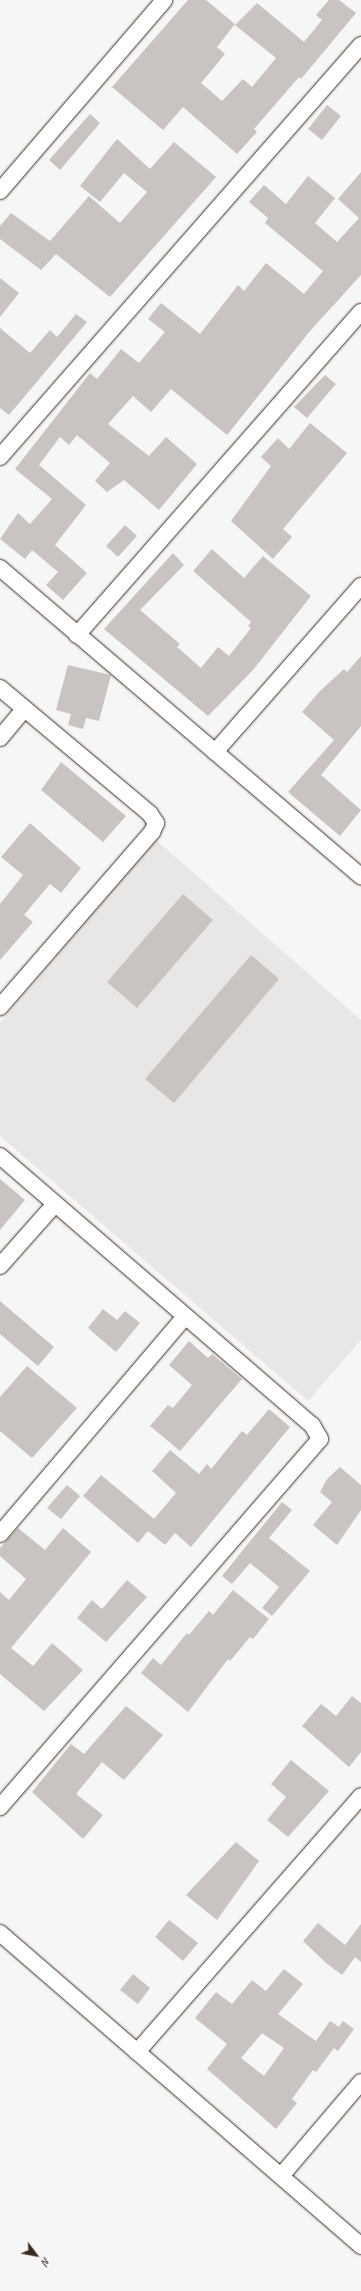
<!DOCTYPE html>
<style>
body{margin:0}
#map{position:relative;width:361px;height:2291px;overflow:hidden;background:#f7f6f6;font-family:Caveat,sans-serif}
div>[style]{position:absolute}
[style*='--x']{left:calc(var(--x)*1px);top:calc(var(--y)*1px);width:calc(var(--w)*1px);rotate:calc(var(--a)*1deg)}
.built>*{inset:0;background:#e9e7e6}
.building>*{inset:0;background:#c9c3c1}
.roads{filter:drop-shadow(0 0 1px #3b2a1e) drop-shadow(0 0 1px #3b2a1e)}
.minor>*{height:16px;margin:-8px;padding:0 8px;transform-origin:8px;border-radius:8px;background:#fff}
span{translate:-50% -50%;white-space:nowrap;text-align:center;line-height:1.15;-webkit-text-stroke:3.5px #fff;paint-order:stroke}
.north{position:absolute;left:16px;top:2235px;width:40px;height:40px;-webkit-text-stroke:3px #fff;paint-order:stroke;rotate:122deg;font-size:11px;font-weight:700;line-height:16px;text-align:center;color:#3b2a1e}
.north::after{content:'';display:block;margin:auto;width:14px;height:18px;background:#3b2a1e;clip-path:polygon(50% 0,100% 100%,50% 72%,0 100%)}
</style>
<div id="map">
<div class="built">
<div style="clip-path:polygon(155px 839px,361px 1020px,361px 1340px,308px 1401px,0 1136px,0 1023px)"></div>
</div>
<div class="building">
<div style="clip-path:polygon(188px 0,206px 0,235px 24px,217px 47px,225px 54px,201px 83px,222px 101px,243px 79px,252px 87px,276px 58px,235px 25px,257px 3px,304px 42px,322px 20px,316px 15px,329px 0,339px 0,356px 13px,301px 79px,299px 77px,254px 129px,257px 132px,237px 154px,183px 107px,163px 130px,112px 87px)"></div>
<div style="clip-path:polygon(327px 105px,341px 116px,322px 140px,308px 129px)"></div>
<div style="clip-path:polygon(90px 114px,100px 123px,60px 170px,49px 160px)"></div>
<div style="clip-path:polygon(117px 139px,150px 169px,174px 142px,216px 177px,110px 297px,56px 254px,41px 270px,0 239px,0 226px,11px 213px,50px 241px,89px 196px,120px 223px,147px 192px,124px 173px,100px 202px,80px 186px)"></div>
<div style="clip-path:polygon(361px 172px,361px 275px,310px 331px,227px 435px,171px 389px,151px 412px,133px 396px,108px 424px,149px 456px,166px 437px,197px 464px,159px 510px,124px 480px,107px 492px,95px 481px,110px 463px,77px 435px,69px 445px,60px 437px,39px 465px,86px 505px,55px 545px,87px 573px,63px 600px,46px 585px,58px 572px,32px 550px,25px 559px,0 539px,18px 513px,30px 524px,52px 499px,15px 469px,90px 373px,97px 379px,121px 349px,139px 363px,165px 332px,148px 319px,161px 303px,200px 334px,238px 285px,244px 291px,266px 263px,304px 294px,323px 271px,265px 223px,268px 218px,249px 202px,264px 185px,286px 204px,308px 176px,335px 198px,315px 223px,337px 242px,359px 218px,338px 199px)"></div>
<div style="clip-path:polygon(0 278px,19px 293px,0 317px)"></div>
<div style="clip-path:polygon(76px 314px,87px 322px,9px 415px,0 408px,0 328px,30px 353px,50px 330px,57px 337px)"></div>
<div style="clip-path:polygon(325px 375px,336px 384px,307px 418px,294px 407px)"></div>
<div style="clip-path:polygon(310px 423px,347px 453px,283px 529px,292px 537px,273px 559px,231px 521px,271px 466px,261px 457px,278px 438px,289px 449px)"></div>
<div style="clip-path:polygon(125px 525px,137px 536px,118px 557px,106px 546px)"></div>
<div style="clip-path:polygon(212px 549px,244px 578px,263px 556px,311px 596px,253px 670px,208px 716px,104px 629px,173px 553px,184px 565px,140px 610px,180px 644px,177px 647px,201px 668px,218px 647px,229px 656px,251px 628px,248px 626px,251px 622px,193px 571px)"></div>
<div style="clip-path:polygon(361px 656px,361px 726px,321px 775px,361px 810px,340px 836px,288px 792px,334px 740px,302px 712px,319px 692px,344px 669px,347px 672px)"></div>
<div style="clip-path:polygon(68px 665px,111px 675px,99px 721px,86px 718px,83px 729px,68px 725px,71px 714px,56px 710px)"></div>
<div style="clip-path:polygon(61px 762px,126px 816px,103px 842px,41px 790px)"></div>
<div style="clip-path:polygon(30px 823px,81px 868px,61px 893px,50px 884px,24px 915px,33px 922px,0 960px,0 904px,23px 875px,1px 857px)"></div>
<div style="clip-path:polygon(183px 894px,213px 920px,137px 1008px,107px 982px)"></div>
<div style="clip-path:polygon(251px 955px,279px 979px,174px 1103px,145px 1079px)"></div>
<div style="clip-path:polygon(0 1179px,25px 1200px,0 1230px)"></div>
<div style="clip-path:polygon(0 1301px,54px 1347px,38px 1366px,0 1334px)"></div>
<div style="clip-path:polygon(103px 1309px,117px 1320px,125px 1311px,140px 1323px,116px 1352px,88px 1328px)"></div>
<div style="clip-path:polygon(189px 1341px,208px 1358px,212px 1354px,242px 1379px,180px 1451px,150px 1426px,168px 1405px,173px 1408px,192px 1385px,169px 1365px)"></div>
<div style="clip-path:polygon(27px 1366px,77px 1408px,32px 1458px,0 1431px,0 1397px)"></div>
<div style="clip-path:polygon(269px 1409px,290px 1427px,191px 1547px,175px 1533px,165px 1545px,148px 1531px,138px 1543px,83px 1496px,101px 1475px,154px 1519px,176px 1493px,152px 1471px,170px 1450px,199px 1474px,207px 1464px,211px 1469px,242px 1431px,247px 1435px)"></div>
<div style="clip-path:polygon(340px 1467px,361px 1485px,361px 1510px,337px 1545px,313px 1525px,332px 1502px,320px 1492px,327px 1479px)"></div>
<div style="clip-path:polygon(67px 1485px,80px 1496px,61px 1519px,47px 1508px)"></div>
<div style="clip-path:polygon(282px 1502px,292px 1510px,269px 1538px,310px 1571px,272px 1616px,262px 1608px,279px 1587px,250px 1563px,232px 1584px,222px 1576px)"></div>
<div style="clip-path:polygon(18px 1528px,45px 1550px,63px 1528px,91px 1552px,11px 1648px,33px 1666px,52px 1643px,83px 1670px,44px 1711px,0 1674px,0 1592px,9px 1600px,26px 1579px,0 1556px,0 1548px)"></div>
<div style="clip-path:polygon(127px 1580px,147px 1597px,106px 1642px,77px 1618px,92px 1600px,102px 1609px)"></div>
<div style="clip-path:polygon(233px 1590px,269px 1619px,253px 1639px,250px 1637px,230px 1661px,228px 1659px,188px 1712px,141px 1673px,153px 1658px,161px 1665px,187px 1633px,189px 1635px,209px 1611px,213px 1615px)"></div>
<div style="clip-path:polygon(352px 1696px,361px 1703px,361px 1752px,349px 1767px,302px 1726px,321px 1704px,336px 1716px)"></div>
<div style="clip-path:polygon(126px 1706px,163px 1735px,124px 1780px,102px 1762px,76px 1794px,103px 1815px,83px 1839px,32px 1792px,71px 1744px,84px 1754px)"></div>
<div style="clip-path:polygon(291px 1760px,329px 1791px,288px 1837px,267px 1820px,286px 1797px,271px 1784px)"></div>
<div style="clip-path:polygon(236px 1842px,259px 1861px,217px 1920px,186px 1895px)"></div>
<div style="clip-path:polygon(169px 1920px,198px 1943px,183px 1961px,155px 1937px)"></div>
<div style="clip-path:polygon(318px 1923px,345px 1945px,361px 1924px,361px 1962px,355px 1957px,342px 1975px,326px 1963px,303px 1941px)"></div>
<div style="clip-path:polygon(evenodd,284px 1969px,303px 1984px,278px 2014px,316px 2041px,330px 2021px,339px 2027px,343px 2021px,354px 2029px,338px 2051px,334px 2048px,316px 2072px,313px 2070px,292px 2099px,297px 2103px,276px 2129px,207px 2069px,227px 2044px,195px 2018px,216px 1992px,232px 2004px,252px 1980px,266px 1991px,284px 1969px,262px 2033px,284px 2048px,264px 2076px,241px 2058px,262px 2033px)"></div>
<div style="clip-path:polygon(133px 1974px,150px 1988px,138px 2004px,120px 1990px)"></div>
</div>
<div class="roads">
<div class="minor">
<div style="--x:0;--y:191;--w:252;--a:-49.3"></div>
<div style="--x:0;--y:457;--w:548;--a:-48.77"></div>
<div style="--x:0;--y:568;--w:475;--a:40.5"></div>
<div style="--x:77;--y:635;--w:430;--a:-48.7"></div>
<div style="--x:0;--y:688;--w:196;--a:40"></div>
<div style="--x:150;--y:814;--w:11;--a:56"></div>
<div style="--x:156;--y:823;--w:10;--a:114"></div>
<div style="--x:152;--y:832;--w:232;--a:131"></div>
<div style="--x:0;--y:738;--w:38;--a:-50"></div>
<div style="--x:215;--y:752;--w:221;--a:-48.7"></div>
<div style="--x:0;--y:1156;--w:412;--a:40.8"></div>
<div style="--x:312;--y:1425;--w:16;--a:60"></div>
<div style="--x:320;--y:1439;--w:488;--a:131"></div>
<div style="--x:0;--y:1266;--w:83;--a:-48.4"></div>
<div style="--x:0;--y:1534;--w:284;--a:-49.6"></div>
<div style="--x:0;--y:1933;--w:478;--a:40.9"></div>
<div style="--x:137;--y:2052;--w:340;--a:-48.8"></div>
<div style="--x:281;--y:2176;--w:123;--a:-49.6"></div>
</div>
</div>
<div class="north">N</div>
</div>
